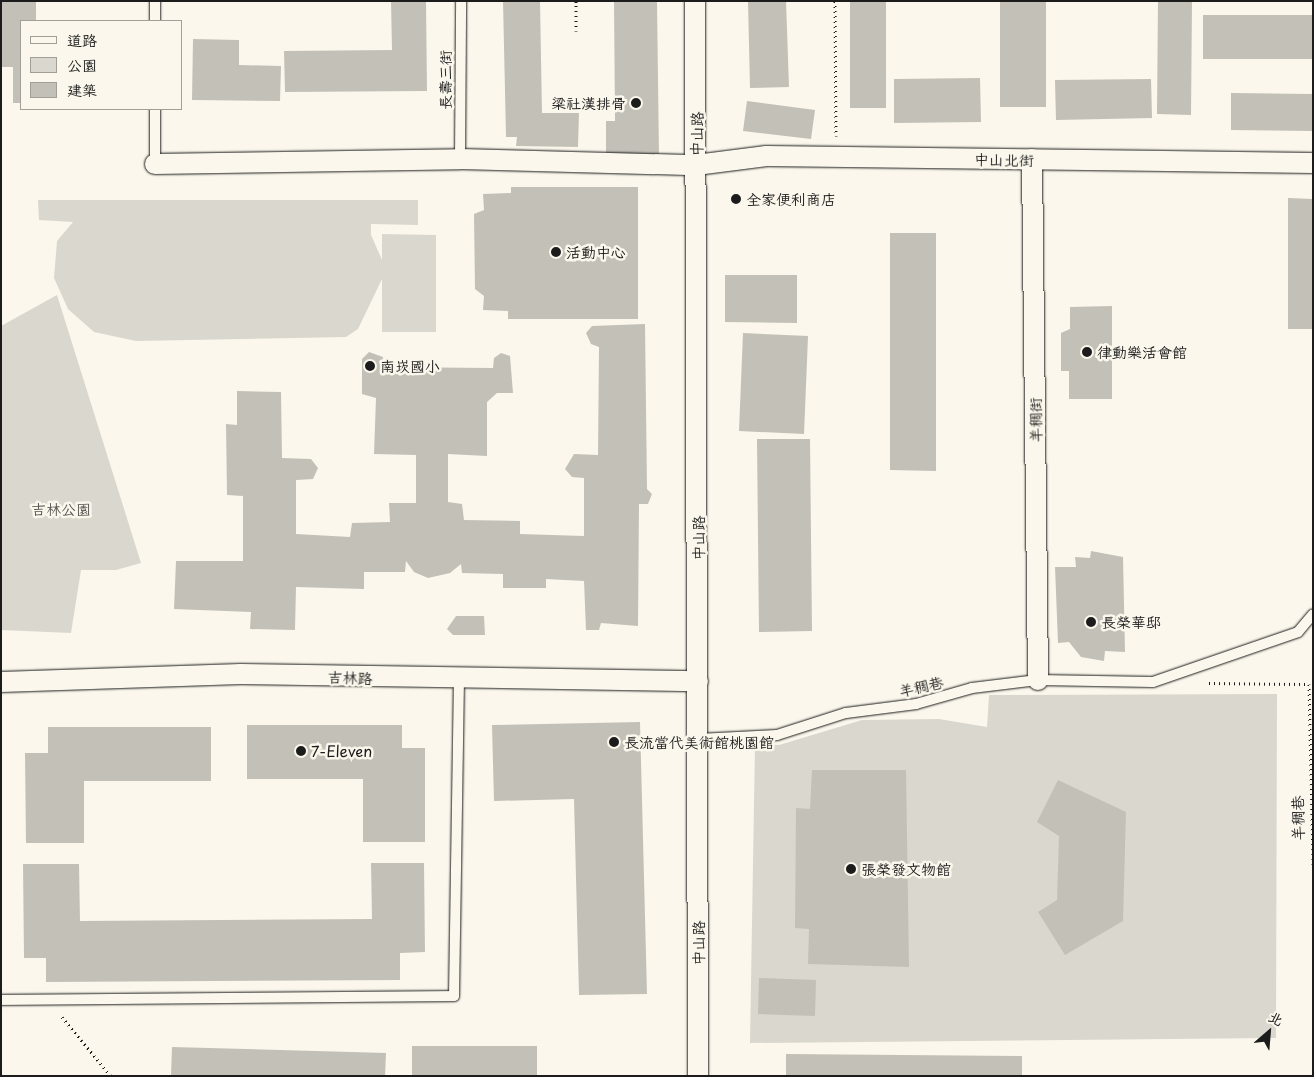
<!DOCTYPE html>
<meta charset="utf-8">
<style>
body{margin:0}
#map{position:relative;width:1314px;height:1077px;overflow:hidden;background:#fbf7ec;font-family:"Playpen Sans","LXGW WenKai TC",sans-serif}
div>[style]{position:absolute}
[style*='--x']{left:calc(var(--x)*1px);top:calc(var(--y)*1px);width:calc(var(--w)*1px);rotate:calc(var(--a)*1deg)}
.green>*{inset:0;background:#dad7ce}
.building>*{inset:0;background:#c3c0b8}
.path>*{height:3px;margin-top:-1.5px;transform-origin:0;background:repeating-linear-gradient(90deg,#1c1c1c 0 1px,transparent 0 5px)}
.roads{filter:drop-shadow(0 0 1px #1c1c1c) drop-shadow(0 0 1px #1c1c1c)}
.service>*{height:10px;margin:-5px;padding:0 5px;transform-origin:5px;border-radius:5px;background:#fbf7ec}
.minor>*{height:20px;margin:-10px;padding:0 10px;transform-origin:10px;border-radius:10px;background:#fbf7ec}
.dots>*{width:14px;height:14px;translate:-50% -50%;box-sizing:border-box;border:2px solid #fbf7ec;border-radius:50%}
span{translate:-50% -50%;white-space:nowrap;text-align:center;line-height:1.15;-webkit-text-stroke:5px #fbf7ec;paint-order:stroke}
.street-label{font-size:15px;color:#1c1c1c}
.poi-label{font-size:15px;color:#1c1c1c}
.right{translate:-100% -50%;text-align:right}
.left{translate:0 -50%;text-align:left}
.park-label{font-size:15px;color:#555451}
.frame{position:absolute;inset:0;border:2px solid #1c1c1c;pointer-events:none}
.legend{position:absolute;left:20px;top:20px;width:162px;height:90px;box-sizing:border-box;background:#fbf7ec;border:1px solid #a29f99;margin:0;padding:6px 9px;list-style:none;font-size:15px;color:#1c1c1c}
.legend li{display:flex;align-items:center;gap:10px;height:25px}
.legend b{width:25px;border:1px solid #a29f99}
.north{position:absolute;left:1244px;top:1007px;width:50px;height:50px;-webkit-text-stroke:4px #fbf7ec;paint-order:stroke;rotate:27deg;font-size:14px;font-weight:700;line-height:20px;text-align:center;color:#1c1c1c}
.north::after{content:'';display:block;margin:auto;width:18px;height:22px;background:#1c1c1c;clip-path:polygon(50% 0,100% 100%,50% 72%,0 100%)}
</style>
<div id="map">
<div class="green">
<div style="clip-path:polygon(38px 200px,418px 200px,418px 225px,371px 224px,371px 235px,382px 260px,382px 234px,436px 235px,436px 332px,382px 332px,382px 279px,358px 329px,346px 337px,136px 341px,94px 332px,68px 309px,54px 278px,57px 241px,73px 222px,39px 220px)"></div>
<div style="clip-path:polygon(57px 295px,141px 563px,116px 570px,81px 570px,71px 633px,1px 630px,1px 326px)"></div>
<div style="clip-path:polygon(1277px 694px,1276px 1038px,750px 1043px,755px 744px,779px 745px,862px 720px,939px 719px,987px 727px,989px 695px)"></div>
</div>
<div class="building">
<div style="clip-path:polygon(36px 1px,36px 21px,21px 21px,21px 103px,13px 103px,13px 67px,1px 67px,1px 2px)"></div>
<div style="clip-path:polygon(391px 1px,426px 1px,427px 91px,285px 92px,284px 51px,392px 50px)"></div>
<div style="clip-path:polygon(503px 1px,540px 1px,542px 113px,579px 113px,578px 147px,516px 146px,517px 137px,506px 137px)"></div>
<div style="clip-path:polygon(614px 1px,657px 1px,659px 157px,606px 157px,606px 121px,615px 121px)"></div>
<div style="clip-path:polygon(748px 1px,786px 1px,789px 87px,750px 88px)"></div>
<div style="clip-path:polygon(850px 1px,886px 1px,886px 108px,850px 108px)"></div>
<div style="clip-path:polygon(1000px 1px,1046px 1px,1046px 107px,1000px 107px)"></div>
<div style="clip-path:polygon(1158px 1px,1192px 1px,1191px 115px,1157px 114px)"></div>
<div style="clip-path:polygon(1203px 15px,1313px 15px,1313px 59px,1203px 59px)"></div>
<div style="clip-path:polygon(193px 39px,239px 40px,239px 65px,281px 66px,280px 101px,192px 100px)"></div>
<div style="clip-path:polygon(980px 78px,981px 122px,894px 123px,894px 79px)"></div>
<div style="clip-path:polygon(1151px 79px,1152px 118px,1056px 120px,1055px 80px)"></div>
<div style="clip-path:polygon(1231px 93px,1313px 94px,1313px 131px,1231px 130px)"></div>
<div style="clip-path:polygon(747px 101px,815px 110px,811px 139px,743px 131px)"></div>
<div style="clip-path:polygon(511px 187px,638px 187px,638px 319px,508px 319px,508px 311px,483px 310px,484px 296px,475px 289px,474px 214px,484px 210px,483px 194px,511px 193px)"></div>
<div style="clip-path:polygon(1288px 198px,1313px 199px,1313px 329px,1288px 329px)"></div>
<div style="clip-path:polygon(890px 233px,936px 233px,936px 471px,890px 470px)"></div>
<div style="clip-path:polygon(725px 275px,797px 275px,797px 323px,725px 322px)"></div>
<div style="clip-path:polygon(1112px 306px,1112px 399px,1069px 399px,1069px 371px,1061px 371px,1061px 333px,1070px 329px,1070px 307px)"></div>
<div style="clip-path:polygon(645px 324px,647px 489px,652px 494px,648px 504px,639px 504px,638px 626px,601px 623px,599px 630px,586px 630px,584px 581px,546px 579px,546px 588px,503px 588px,503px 574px,462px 573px,461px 564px,450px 573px,428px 578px,414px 572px,406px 561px,405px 572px,364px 572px,364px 589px,296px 587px,295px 630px,250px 629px,251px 612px,174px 609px,176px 561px,243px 561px,243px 496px,227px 495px,226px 424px,237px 425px,237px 391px,281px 392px,282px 458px,311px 459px,318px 468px,313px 479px,296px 480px,296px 534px,350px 537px,352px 523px,390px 522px,389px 503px,416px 503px,416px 455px,374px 454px,376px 398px,362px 394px,362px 359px,369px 352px,383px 357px,382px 367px,493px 368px,494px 358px,501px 353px,510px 356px,513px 393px,497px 393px,487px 402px,487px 456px,448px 454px,448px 502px,462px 504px,464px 520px,520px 521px,520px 534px,584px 536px,584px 478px,572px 477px,565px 469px,574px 454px,598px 455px,599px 347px,591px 344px,586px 333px,592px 326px)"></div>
<div style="clip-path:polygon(743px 333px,808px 336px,804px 434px,739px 431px)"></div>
<div style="clip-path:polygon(757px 439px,810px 439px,812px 631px,759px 632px)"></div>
<div style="clip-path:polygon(1091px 551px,1123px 557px,1125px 652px,1105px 651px,1104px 661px,1081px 657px,1069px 642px,1058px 643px,1055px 567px,1076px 567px,1075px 557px,1090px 558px)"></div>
<div style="clip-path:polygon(456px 616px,484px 616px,485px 635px,453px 635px,447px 629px)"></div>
<div style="clip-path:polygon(640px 722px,647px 994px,579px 995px,574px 799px,494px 801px,492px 725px)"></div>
<div style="clip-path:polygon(247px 725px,402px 725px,402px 748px,425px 748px,425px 842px,363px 842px,363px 779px,247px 779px)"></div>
<div style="clip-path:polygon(48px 727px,211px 727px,211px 781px,84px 781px,84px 843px,26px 843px,25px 753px,48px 753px)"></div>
<div style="clip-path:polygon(812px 770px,906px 770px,909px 967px,808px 964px,809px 929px,795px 928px,796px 808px,810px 809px)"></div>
<div style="clip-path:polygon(1058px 780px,1126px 812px,1123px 921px,1065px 955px,1038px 912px,1057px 900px,1059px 836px,1037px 822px)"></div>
<div style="clip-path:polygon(371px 863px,424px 863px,425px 952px,400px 953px,400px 980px,46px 982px,46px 958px,24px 958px,23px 864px,79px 864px,80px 921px,372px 919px)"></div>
<div style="clip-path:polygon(759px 978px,816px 980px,815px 1016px,758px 1014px)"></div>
<div style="clip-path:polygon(412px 1046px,537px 1046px,537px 1076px,412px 1076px)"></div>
<div style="clip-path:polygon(172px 1047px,386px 1053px,385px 1076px,171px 1076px)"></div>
<div style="clip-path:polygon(786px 1054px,1022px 1056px,1022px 1076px,786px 1076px)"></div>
</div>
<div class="path">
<div style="--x:576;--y:1;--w:30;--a:90"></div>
<div style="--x:835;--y:1;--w:135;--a:89.6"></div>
<div style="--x:1209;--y:683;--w:100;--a:0.6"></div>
<div style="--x:1309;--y:684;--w:183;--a:88.7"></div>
<div style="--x:62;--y:1017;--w:77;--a:50.3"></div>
</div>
<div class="roads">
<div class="service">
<div style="--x:155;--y:1;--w:20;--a:90"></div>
<div style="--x:155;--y:109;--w:55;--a:90"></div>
<div style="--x:460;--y:159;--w:158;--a:-89.6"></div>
<div style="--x:698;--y:739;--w:79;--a:-2.9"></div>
<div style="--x:777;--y:735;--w:72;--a:-17.7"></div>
<div style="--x:846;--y:713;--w:71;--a:-7.3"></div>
<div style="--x:916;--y:704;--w:58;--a:-15.9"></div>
<div style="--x:972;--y:688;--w:66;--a:-6.9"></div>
<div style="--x:1038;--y:680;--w:115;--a:1"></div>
<div style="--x:1153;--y:682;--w:153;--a:-19"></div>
<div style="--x:1298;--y:632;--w:23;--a:-50"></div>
<div style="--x:1;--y:1000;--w:453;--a:-0.5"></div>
<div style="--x:454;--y:996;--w:316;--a:-89.1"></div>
</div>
<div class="minor">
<div style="--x:695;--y:1;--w:1075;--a:89.84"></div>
<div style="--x:1032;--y:159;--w:521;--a:89.34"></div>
<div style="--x:155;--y:164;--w:305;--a:-0.9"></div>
<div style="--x:460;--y:159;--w:236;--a:1.5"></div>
<div style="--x:696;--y:165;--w:71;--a:-7.3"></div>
<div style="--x:766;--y:156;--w:547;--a:0.73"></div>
<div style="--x:1;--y:682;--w:240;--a:-1.9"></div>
<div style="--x:241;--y:674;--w:457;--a:0.9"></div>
</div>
</div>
<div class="dots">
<div style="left:636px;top:103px;background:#1c1c1c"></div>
<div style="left:736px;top:199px;background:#1c1c1c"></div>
<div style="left:556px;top:252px;background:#1c1c1c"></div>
<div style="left:1087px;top:352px;background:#1c1c1c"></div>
<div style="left:370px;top:366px;background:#1c1c1c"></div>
<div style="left:1091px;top:622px;background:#1c1c1c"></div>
<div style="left:614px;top:742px;background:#1c1c1c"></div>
<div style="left:301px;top:751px;background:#1c1c1c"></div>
<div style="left:851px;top:869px;background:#1c1c1c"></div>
</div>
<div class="street-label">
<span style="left:445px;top:80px;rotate:-90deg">長壽三街</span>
<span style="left:696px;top:134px;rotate:-89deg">中山路</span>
<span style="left:1004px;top:159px;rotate:1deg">中山北街</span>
<span style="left:1035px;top:420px;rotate:-91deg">羊稠街</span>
<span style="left:698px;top:538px;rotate:-90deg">中山路</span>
<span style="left:350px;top:677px;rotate:2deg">吉林路</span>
<span style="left:921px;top:686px;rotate:-13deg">羊稠巷</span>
<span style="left:1297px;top:818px;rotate:-91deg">羊稠巷</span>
<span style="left:698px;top:943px;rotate:-90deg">中山路</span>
</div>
<div class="poi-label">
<span class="right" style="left:626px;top:103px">梁社漢排骨</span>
<span class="left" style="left:746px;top:199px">全家便利商店</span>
<span class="left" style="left:566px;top:252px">活動中心</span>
<span class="left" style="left:1097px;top:352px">律動樂活會館</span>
<span class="left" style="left:380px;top:366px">南崁國小</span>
<span class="left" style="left:1101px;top:622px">長榮華邸</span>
<span class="left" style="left:624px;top:742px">長流當代美術館桃園館</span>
<span class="left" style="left:311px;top:751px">7-Eleven</span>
<span class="left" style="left:861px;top:869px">張榮發文物館</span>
</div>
<div class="park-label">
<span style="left:61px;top:509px">吉林公園</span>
</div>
<div class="frame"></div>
<ul class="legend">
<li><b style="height:6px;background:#fbf7ec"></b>道路</li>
<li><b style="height:14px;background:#dad7ce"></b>公園</li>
<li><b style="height:14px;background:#c3c0b8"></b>建築</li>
</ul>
<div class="north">北</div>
</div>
